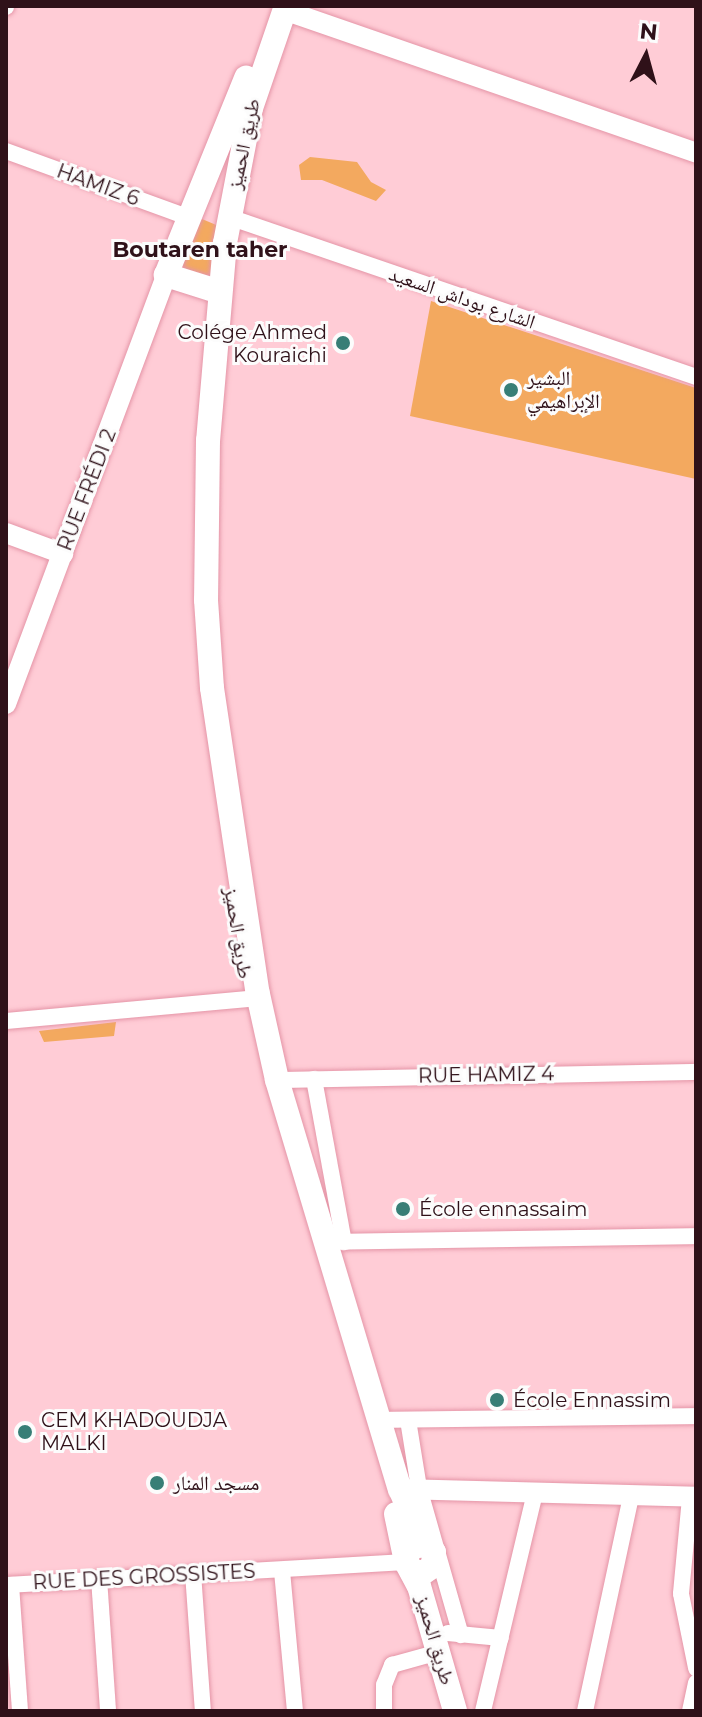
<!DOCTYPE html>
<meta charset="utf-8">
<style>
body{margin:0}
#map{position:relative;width:702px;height:1717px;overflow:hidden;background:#ffccd6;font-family:Montserrat,"Noto Naskh Arabic",sans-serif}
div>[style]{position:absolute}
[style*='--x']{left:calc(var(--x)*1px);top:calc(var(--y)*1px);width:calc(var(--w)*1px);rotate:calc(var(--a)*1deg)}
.green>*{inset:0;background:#f3a95f}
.roads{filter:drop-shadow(0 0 2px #e595a7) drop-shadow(0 0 2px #e595a7)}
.minor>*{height:16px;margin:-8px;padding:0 8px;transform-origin:8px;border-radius:8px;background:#fff}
.tertiary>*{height:20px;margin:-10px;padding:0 10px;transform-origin:10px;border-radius:10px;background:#fff}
.secondary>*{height:24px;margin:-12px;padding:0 12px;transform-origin:12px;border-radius:12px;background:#fff}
.dots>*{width:22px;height:22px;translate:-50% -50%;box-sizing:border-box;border:4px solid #fcfcfc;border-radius:50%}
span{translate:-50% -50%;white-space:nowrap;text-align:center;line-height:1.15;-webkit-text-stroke:6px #fcfcfc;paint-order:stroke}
.street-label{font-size:20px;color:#2f1119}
.poi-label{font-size:20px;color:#2f1119}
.right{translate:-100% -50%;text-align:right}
.left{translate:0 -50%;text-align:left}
.neighbourhood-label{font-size:22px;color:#2f1119;font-weight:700}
.frame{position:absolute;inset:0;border:8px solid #2f1119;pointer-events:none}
.north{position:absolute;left:606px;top:16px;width:80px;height:80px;-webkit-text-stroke:6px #fcfcfc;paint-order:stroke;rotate:6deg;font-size:22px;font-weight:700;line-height:32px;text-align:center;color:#2f1119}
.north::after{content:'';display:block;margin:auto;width:28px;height:36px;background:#2f1119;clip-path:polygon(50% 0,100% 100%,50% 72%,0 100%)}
</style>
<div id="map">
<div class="green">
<div style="clip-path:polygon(310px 157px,357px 162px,371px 182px,386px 190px,376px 201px,322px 180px,301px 180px,299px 165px)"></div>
<div style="clip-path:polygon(202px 219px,221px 227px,215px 273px,206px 281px,181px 267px,191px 231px)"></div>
<div style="clip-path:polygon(431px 301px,696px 388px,696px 479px,410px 416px)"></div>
<div style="clip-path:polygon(116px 1022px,114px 1036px,44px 1042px,39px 1031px)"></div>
</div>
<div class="roads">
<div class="minor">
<div style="--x:6;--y:7;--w:1;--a:-90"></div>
<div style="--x:6;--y:151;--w:196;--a:20"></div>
<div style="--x:229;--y:217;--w:494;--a:18.9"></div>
<div style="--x:6;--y:1021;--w:243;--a:-5.2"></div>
<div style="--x:314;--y:1079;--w:166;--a:79.6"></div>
<div style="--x:277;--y:1080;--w:419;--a:-1.1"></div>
<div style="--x:323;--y:1242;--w:373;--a:-0.9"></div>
<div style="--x:380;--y:1420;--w:316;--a:-0.7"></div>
<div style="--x:408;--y:1420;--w:69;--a:80.8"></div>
<div style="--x:419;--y:1488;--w:153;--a:74.1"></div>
<div style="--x:690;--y:1498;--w:96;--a:95.4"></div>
<div style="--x:681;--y:1594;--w:76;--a:78.5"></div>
<div style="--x:282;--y:1571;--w:141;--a:84.7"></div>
<div style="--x:193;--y:1573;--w:138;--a:85.9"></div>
<div style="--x:99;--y:1578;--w:133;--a:86.1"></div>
<div style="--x:6;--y:1585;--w:401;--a:-3.3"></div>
<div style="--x:11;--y:1585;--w:126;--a:85.9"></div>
<div style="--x:448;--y:1633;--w:53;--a:5.4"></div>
<div style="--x:384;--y:1711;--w:26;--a:-90"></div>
<div style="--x:384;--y:1685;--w:22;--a:-68"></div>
<div style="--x:392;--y:1665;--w:49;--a:-15.5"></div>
<div style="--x:483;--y:1711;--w:224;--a:-76.6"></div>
<div style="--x:585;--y:1711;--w:219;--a:-77.9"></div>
<div style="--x:690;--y:1711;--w:29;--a:-78"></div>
</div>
<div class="tertiary">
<div style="--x:284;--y:10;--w:436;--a:19.1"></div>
<div style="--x:6;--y:533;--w:61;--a:20.2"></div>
<div style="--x:6;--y:704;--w:458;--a:-69.5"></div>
<div style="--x:400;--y:1489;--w:296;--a:1.5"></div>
</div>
<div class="secondary">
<div style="--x:286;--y:6;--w:108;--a:108.9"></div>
<div style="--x:251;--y:108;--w:137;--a:100.9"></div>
<div style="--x:225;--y:243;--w:198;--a:94.9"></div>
<div style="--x:208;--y:440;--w:160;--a:90.7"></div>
<div style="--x:206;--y:600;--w:88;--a:86.1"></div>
<div style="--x:212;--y:688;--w:309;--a:81.5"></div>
<div style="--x:258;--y:994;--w:88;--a:77.5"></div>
<div style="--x:277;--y:1080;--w:427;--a:73.3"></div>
<div style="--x:400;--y:1489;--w:60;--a:66.4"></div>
<div style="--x:220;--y:292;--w:57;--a:-162.5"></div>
<div style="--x:166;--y:275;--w:213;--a:-67.9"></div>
<div style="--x:396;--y:1514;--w:44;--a:78.2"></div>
<div style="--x:411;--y:1570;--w:12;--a:14"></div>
<div style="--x:423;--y:1573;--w:12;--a:-35"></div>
<div style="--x:433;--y:1566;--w:14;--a:-86"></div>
<div style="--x:434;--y:1552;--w:9;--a:-131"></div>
<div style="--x:428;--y:1545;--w:18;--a:174"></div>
<div style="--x:410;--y:1547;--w:16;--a:105"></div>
<div style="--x:406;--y:1562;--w:27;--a:62"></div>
<div style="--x:419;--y:1586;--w:130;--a:73.9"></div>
</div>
</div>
<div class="dots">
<div style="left:343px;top:343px;background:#387e76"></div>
<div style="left:511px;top:390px;background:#387e76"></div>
<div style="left:403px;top:1209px;background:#387e76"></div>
<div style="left:497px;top:1400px;background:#387e76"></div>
<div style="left:25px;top:1432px;background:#387e76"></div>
<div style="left:157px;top:1483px;background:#387e76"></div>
</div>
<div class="street-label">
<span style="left:244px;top:144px;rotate:-78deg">طريق الحميز</span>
<span style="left:98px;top:185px;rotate:20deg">HAMIZ 6</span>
<span style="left:462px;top:298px;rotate:19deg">الشارع بوداش السعيد</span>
<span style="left:87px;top:490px;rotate:-69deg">RUE FRÉDI 2</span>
<span style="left:238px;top:933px;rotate:81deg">طريق الحميز</span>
<span style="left:486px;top:1075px;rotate:-1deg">RUE HAMIZ 4</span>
<span style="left:144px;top:1577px;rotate:-3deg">RUE DES GROSSISTES</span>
<span style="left:435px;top:1640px;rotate:74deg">طريق الحميز</span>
</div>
<div class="poi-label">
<span class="right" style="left:327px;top:344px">Colége Ahmed<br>Kouraichi</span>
<span class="left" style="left:527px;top:390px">البشير<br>الإبراهيمي</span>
<span class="left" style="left:419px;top:1209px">École ennassaim</span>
<span class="left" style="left:513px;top:1400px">École Ennassim</span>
<span class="left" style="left:41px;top:1432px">CEM KHADOUDJA<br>MALKI</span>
<span class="left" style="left:173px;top:1483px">مسجد المنار</span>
</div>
<div class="neighbourhood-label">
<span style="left:200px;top:250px">Boutaren taher</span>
</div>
<div class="frame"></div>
<div class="north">N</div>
</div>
